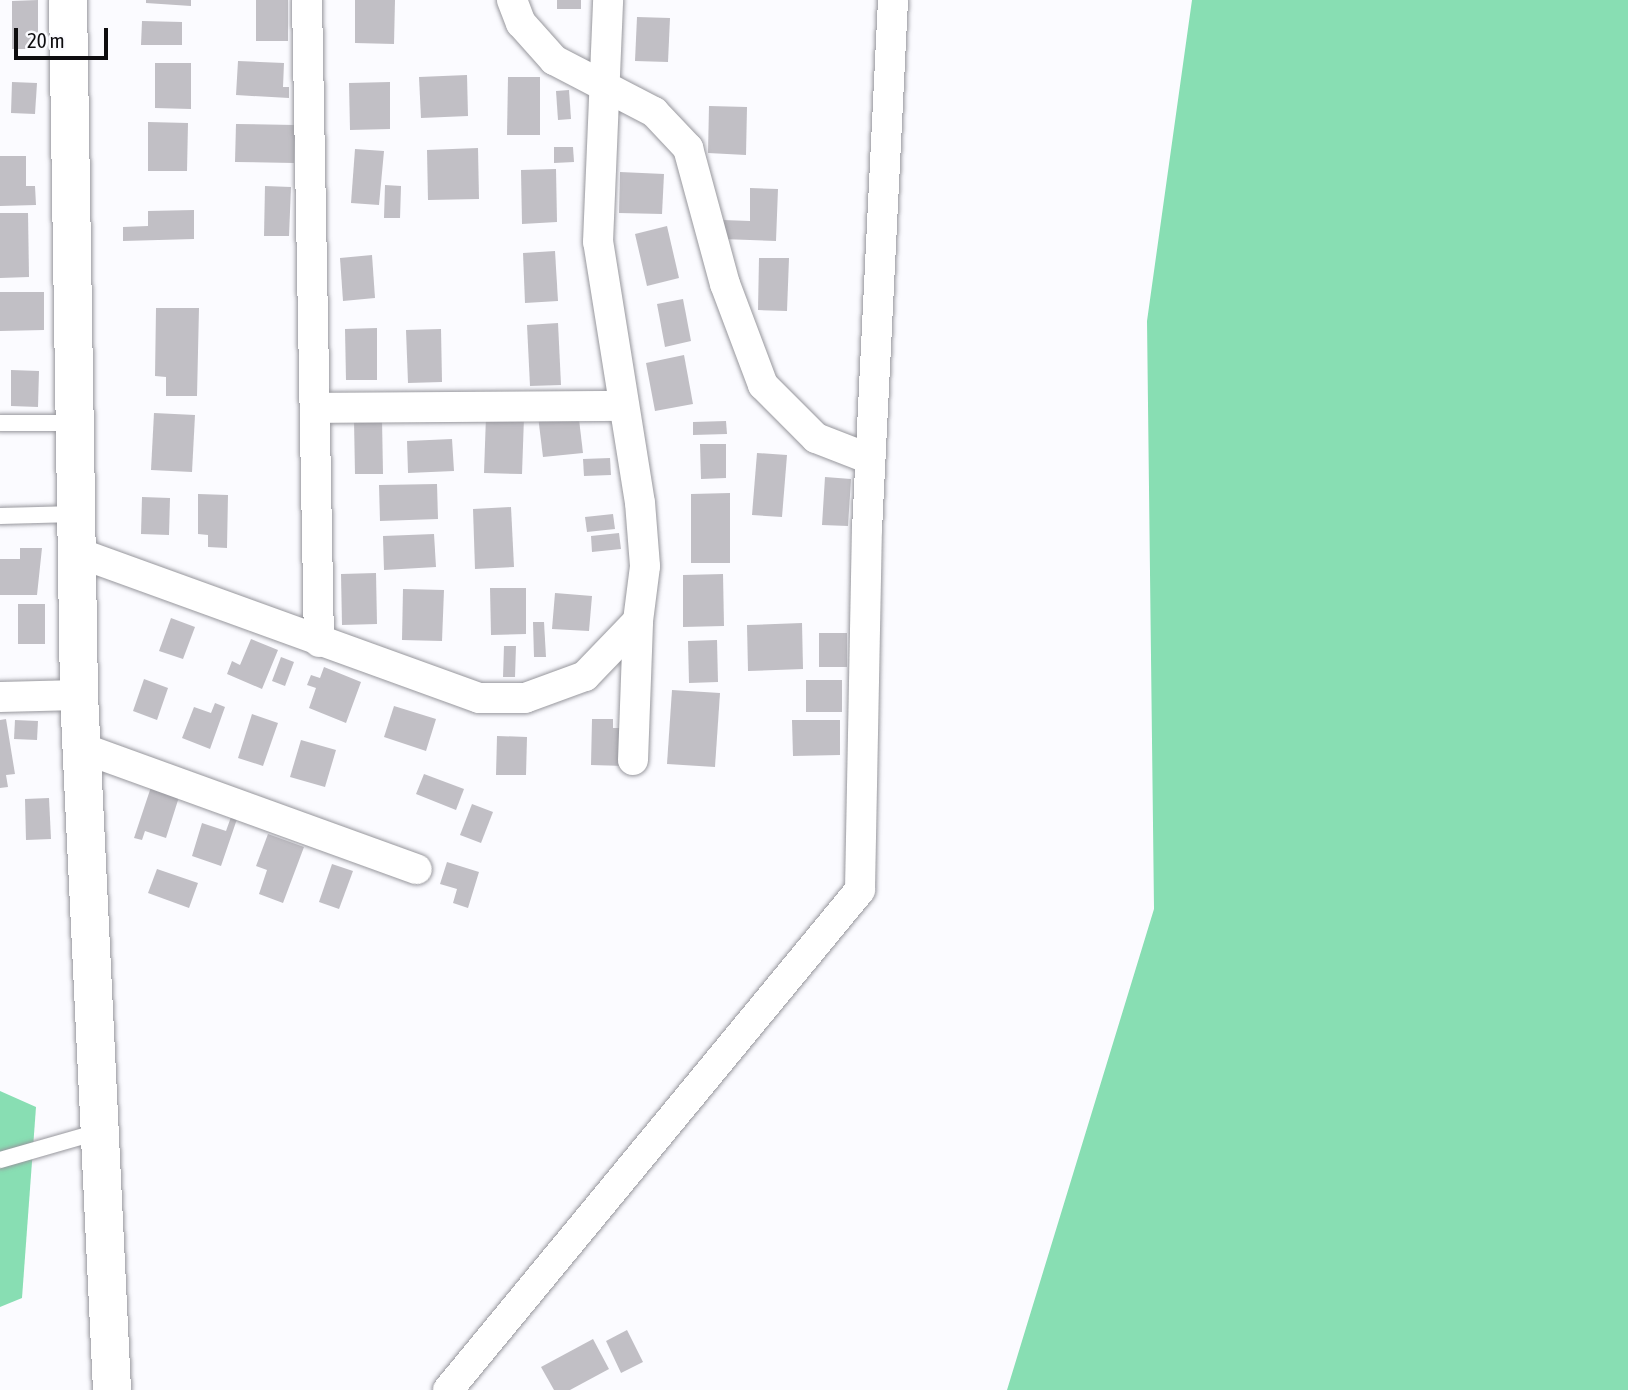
<!DOCTYPE html>
<style>
body{margin:0}
#map{position:relative;width:1628px;height:1390px;overflow:hidden;background:#fbfbff;font-family:"Asap Condensed",sans-serif}
div>[style]{position:absolute}
[style*='--x']{left:calc(var(--x)*1px);top:calc(var(--y)*1px);width:calc(var(--w)*1px);rotate:calc(var(--a)*1deg)}
.forest>*{inset:0;background:#88deb3}
.building>*{inset:0;background:#c1bfc5}
.roads{filter:drop-shadow(0 0 2px #97979d) drop-shadow(0 0 2px #97979d)}
.service>*{height:16px;margin:-8px;padding:0 8px;transform-origin:8px;border-radius:8px;background:#fff}
.minor>*{height:30px;margin:-15px;padding:0 15px;transform-origin:15px;border-radius:15px;background:#fff}
.tertiary>*{height:38px;margin:-19px;padding:0 19px;transform-origin:19px;border-radius:19px;background:#fff}
span{translate:-50% -50%;white-space:nowrap;text-align:center;line-height:1.15;-webkit-text-stroke:7px #fbfbff;paint-order:stroke}
.scale{position:absolute;left:14px;top:28px;width:94px;height:32px;box-sizing:border-box;border:4px solid #0e0d0f;border-top:0;padding-left:9px;font-size:21px;line-height:24px;white-space:nowrap;color:#0e0d0f;-webkit-text-stroke:5px #fbfbff;paint-order:stroke}
</style>
<div id="map">
<div class="forest">
<div style="clip-path:polygon(1192px 0,1628px 0,1628px 1390px,1007px 1390px,1154px 909px,1147px 321px)"></div>
<div style="clip-path:polygon(0 1091px,36px 1107px,22px 1298px,0 1307px)"></div>
</div>
<div class="building">
<div style="clip-path:polygon(38px 0,38px 49px,12px 49px,12px 1px)"></div>
<div style="clip-path:polygon(146px 0,191px 0,191px 6px,146px 3px)"></div>
<div style="clip-path:polygon(256px 0,288px 0,288px 41px,256px 41px)"></div>
<div style="clip-path:polygon(355px 0,395px 0,394px 44px,355px 43px)"></div>
<div style="clip-path:polygon(557px 0,581px 0,581px 9px,557px 9px)"></div>
<div style="clip-path:polygon(637px 17px,670px 18px,668px 62px,635px 61px)"></div>
<div style="clip-path:polygon(142px 21px,182px 22px,182px 45px,141px 45px)"></div>
<div style="clip-path:polygon(238px 61px,284px 63px,283px 87px,289px 87px,289px 98px,236px 95px)"></div>
<div style="clip-path:polygon(155px 63px,191px 63px,191px 109px,155px 108px)"></div>
<div style="clip-path:polygon(467px 75px,468px 116px,421px 118px,419px 77px)"></div>
<div style="clip-path:polygon(508px 77px,540px 77px,540px 135px,507px 135px)"></div>
<div style="clip-path:polygon(12px 82px,37px 83px,35px 114px,11px 113px)"></div>
<div style="clip-path:polygon(390px 82px,390px 129px,350px 130px,349px 83px)"></div>
<div style="clip-path:polygon(569px 90px,571px 119px,558px 120px,556px 91px)"></div>
<div style="clip-path:polygon(709px 106px,747px 107px,746px 155px,708px 153px)"></div>
<div style="clip-path:polygon(148px 122px,188px 123px,187px 171px,148px 171px)"></div>
<div style="clip-path:polygon(236px 124px,295px 125px,294px 163px,235px 162px)"></div>
<div style="clip-path:polygon(554px 147px,573px 147px,574px 162px,554px 163px)"></div>
<div style="clip-path:polygon(478px 148px,479px 199px,428px 200px,427px 150px)"></div>
<div style="clip-path:polygon(355px 149px,384px 151px,379px 205px,351px 203px)"></div>
<div style="clip-path:polygon(0 156px,26px 156px,26px 186px,35px 186px,36px 205px,0 206px)"></div>
<div style="clip-path:polygon(556px 169px,557px 222px,522px 224px,521px 170px)"></div>
<div style="clip-path:polygon(620px 172px,664px 174px,662px 214px,619px 213px)"></div>
<div style="clip-path:polygon(385px 185px,401px 186px,400px 218px,384px 218px)"></div>
<div style="clip-path:polygon(265px 186px,291px 187px,289px 236px,264px 236px)"></div>
<div style="clip-path:polygon(750px 188px,778px 189px,776px 241px,722px 239px,723px 220px,750px 221px)"></div>
<div style="clip-path:polygon(194px 210px,194px 239px,123px 241px,123px 227px,148px 226px,148px 211px)"></div>
<div style="clip-path:polygon(0 213px,28px 213px,29px 277px,0 278px)"></div>
<div style="clip-path:polygon(667px 226px,679px 278px,647px 286px,635px 234px)"></div>
<div style="clip-path:polygon(555px 251px,558px 301px,525px 303px,523px 253px)"></div>
<div style="clip-path:polygon(372px 255px,375px 298px,343px 301px,340px 258px)"></div>
<div style="clip-path:polygon(759px 258px,789px 258px,787px 311px,758px 310px)"></div>
<div style="clip-path:polygon(0 292px,44px 292px,44px 330px,0 331px)"></div>
<div style="clip-path:polygon(683px 299px,691px 341px,665px 347px,657px 304px)"></div>
<div style="clip-path:polygon(156px 308px,199px 308px,197px 396px,166px 396px,166px 377px,155px 376px)"></div>
<div style="clip-path:polygon(558px 323px,561px 385px,530px 386px,527px 325px)"></div>
<div style="clip-path:polygon(377px 328px,377px 380px,346px 380px,345px 329px)"></div>
<div style="clip-path:polygon(441px 329px,442px 382px,408px 383px,406px 330px)"></div>
<div style="clip-path:polygon(684px 355px,693px 404px,655px 411px,646px 363px)"></div>
<div style="clip-path:polygon(11px 370px,39px 371px,38px 407px,11px 406px)"></div>
<div style="clip-path:polygon(578px 411px,583px 453px,543px 457px,538px 416px)"></div>
<div style="clip-path:polygon(154px 413px,195px 415px,192px 472px,151px 470px)"></div>
<div style="clip-path:polygon(486px 416px,524px 417px,522px 474px,484px 473px)"></div>
<div style="clip-path:polygon(382px 419px,383px 474px,355px 474px,354px 420px)"></div>
<div style="clip-path:polygon(726px 421px,727px 434px,693px 435px,693px 422px)"></div>
<div style="clip-path:polygon(452px 439px,454px 471px,408px 473px,407px 441px)"></div>
<div style="clip-path:polygon(700px 444px,726px 444px,726px 478px,701px 479px)"></div>
<div style="clip-path:polygon(757px 453px,787px 455px,782px 517px,752px 515px)"></div>
<div style="clip-path:polygon(610px 458px,611px 475px,584px 476px,583px 459px)"></div>
<div style="clip-path:polygon(825px 477px,851px 479px,848px 526px,822px 525px)"></div>
<div style="clip-path:polygon(437px 484px,438px 519px,380px 521px,379px 485px)"></div>
<div style="clip-path:polygon(730px 493px,730px 563px,691px 563px,691px 494px)"></div>
<div style="clip-path:polygon(198px 494px,228px 495px,227px 548px,208px 547px,208px 535px,198px 534px)"></div>
<div style="clip-path:polygon(142px 497px,170px 498px,169px 535px,141px 534px)"></div>
<div style="clip-path:polygon(511px 507px,514px 567px,475px 569px,473px 509px)"></div>
<div style="clip-path:polygon(613px 514px,615px 529px,587px 532px,585px 517px)"></div>
<div style="clip-path:polygon(619px 533px,621px 549px,592px 552px,591px 536px)"></div>
<div style="clip-path:polygon(434px 534px,436px 567px,384px 570px,383px 536px)"></div>
<div style="clip-path:polygon(20px 548px,42px 548px,37px 595px,0 595px,0 559px,20px 559px)"></div>
<div style="clip-path:polygon(376px 573px,377px 624px,342px 625px,341px 574px)"></div>
<div style="clip-path:polygon(723px 574px,724px 626px,683px 627px,683px 575px)"></div>
<div style="clip-path:polygon(490px 588px,526px 588px,526px 634px,491px 635px)"></div>
<div style="clip-path:polygon(403px 589px,444px 590px,442px 641px,402px 640px)"></div>
<div style="clip-path:polygon(555px 593px,592px 596px,589px 631px,552px 629px)"></div>
<div style="clip-path:polygon(18px 604px,45px 604px,45px 644px,18px 644px)"></div>
<div style="clip-path:polygon(171px 618px,195px 627px,183px 659px,159px 651px)"></div>
<div style="clip-path:polygon(533px 622px,544px 622px,546px 657px,534px 657px)"></div>
<div style="clip-path:polygon(802px 623px,803px 669px,748px 671px,747px 625px)"></div>
<div style="clip-path:polygon(819px 633px,847px 633px,847px 667px,819px 667px)"></div>
<div style="clip-path:polygon(251px 639px,278px 650px,262px 689px,227px 674px,232px 661px,240px 665px)"></div>
<div style="clip-path:polygon(717px 640px,718px 682px,689px 683px,688px 641px)"></div>
<div style="clip-path:polygon(504px 646px,516px 646px,515px 677px,503px 677px)"></div>
<div style="clip-path:polygon(281px 657px,294px 662px,285px 686px,272px 681px)"></div>
<div style="clip-path:polygon(324px 667px,361px 682px,346px 723px,309px 708px,316px 688px,307px 685px,311px 675px,320px 678px)"></div>
<div style="clip-path:polygon(144px 679px,168px 688px,157px 720px,133px 711px)"></div>
<div style="clip-path:polygon(806px 680px,842px 680px,842px 712px,806px 712px)"></div>
<div style="clip-path:polygon(672px 690px,720px 693px,715px 767px,667px 764px)"></div>
<div style="clip-path:polygon(215px 703px,225px 707px,210px 749px,182px 738px,194px 707px,211px 713px)"></div>
<div style="clip-path:polygon(394px 706px,436px 719px,426px 751px,384px 737px)"></div>
<div style="clip-path:polygon(252px 714px,278px 723px,263px 766px,238px 758px)"></div>
<div style="clip-path:polygon(6px 719px,15px 774px,6px 775px,8px 787px,0 788px,0 720px)"></div>
<div style="clip-path:polygon(592px 719px,613px 719px,613px 728px,626px 728px,625px 766px,591px 765px)"></div>
<div style="clip-path:polygon(15px 720px,38px 721px,37px 740px,14px 739px)"></div>
<div style="clip-path:polygon(792px 720px,840px 720px,840px 755px,793px 756px)"></div>
<div style="clip-path:polygon(497px 736px,527px 737px,526px 775px,496px 775px)"></div>
<div style="clip-path:polygon(301px 740px,336px 750px,325px 787px,290px 777px)"></div>
<div style="clip-path:polygon(424px 774px,464px 789px,456px 810px,416px 794px)"></div>
<div style="clip-path:polygon(151px 787px,179px 797px,166px 838px,145px 831px,142px 840px,134px 838px)"></div>
<div style="clip-path:polygon(49px 798px,51px 839px,26px 840px,25px 799px)"></div>
<div style="clip-path:polygon(472px 804px,493px 812px,481px 843px,460px 835px)"></div>
<div style="clip-path:polygon(231px 817px,237px 819px,221px 866px,192px 856px,202px 823px,226px 831px)"></div>
<div style="clip-path:polygon(268px 834px,304px 847px,283px 903px,259px 894px,267px 870px,256px 866px)"></div>
<div style="clip-path:polygon(447px 862px,479px 872px,468px 908px,453px 903px,457px 889px,440px 884px)"></div>
<div style="clip-path:polygon(332px 864px,353px 871px,339px 909px,319px 902px)"></div>
<div style="clip-path:polygon(157px 869px,198px 883px,189px 908px,148px 893px)"></div>
<div style="clip-path:polygon(627px 1330px,643px 1362px,621px 1373px,606px 1341px)"></div>
<div style="clip-path:polygon(593px 1339px,609px 1369px,570px 1390px,554px 1390px,541px 1367px)"></div>
</div>
<div class="roads">
<div class="service">
<div style="--x:0;--y:423;--w:74;--a:0"></div>
<div style="--x:0;--y:516;--w:76;--a:-1.5"></div>
<div style="--x:0;--y:1160;--w:105;--a:-16"></div>
</div>
<div class="minor">
<div style="--x:307;--y:0;--w:642;--a:88.93"></div>
<div style="--x:512;--y:0;--w:25;--a:69"></div>
<div style="--x:521;--y:23;--w:50;--a:48.3"></div>
<div style="--x:554;--y:60;--w:113;--a:27.5"></div>
<div style="--x:654;--y:112;--w:50;--a:46.6"></div>
<div style="--x:688;--y:148;--w:141;--a:74.8"></div>
<div style="--x:725;--y:284;--w:108;--a:69.4"></div>
<div style="--x:763;--y:385;--w:75;--a:45"></div>
<div style="--x:816;--y:438;--w:58;--a:21.3"></div>
<div style="--x:315;--y:408;--w:308;--a:-0.4"></div>
<div style="--x:76;--y:552;--w:429;--a:19.9"></div>
<div style="--x:479;--y:698;--w:46;--a:0"></div>
<div style="--x:525;--y:698;--w:64;--a:-20.1"></div>
<div style="--x:585;--y:676;--w:76;--a:-46.1"></div>
<div style="--x:638;--y:621;--w:55;--a:-82.7"></div>
<div style="--x:645;--y:566;--w:63;--a:-94.5"></div>
<div style="--x:640;--y:503;--w:264;--a:-99.1"></div>
<div style="--x:598;--y:242;--w:242;--a:-87.6"></div>
<div style="--x:0;--y:697;--w:79;--a:-1.5"></div>
<div style="--x:82;--y:748;--w:356;--a:19.9"></div>
<div style="--x:633;--y:760;--w:139;--a:-87.9"></div>
<div style="--x:448;--y:1390;--w:648;--a:-50.51"></div>
<div style="--x:860;--y:890;--w:360;--a:-88.9"></div>
<div style="--x:867;--y:530;--w:531;--a:-87.19"></div>
</div>
<div class="tertiary">
<div style="--x:68;--y:0;--w:695;--a:89.09"></div>
<div style="--x:79;--y:695;--w:696;--a:87.28"></div>
</div>
</div>
<div class="scale">20 m</div>
</div>
